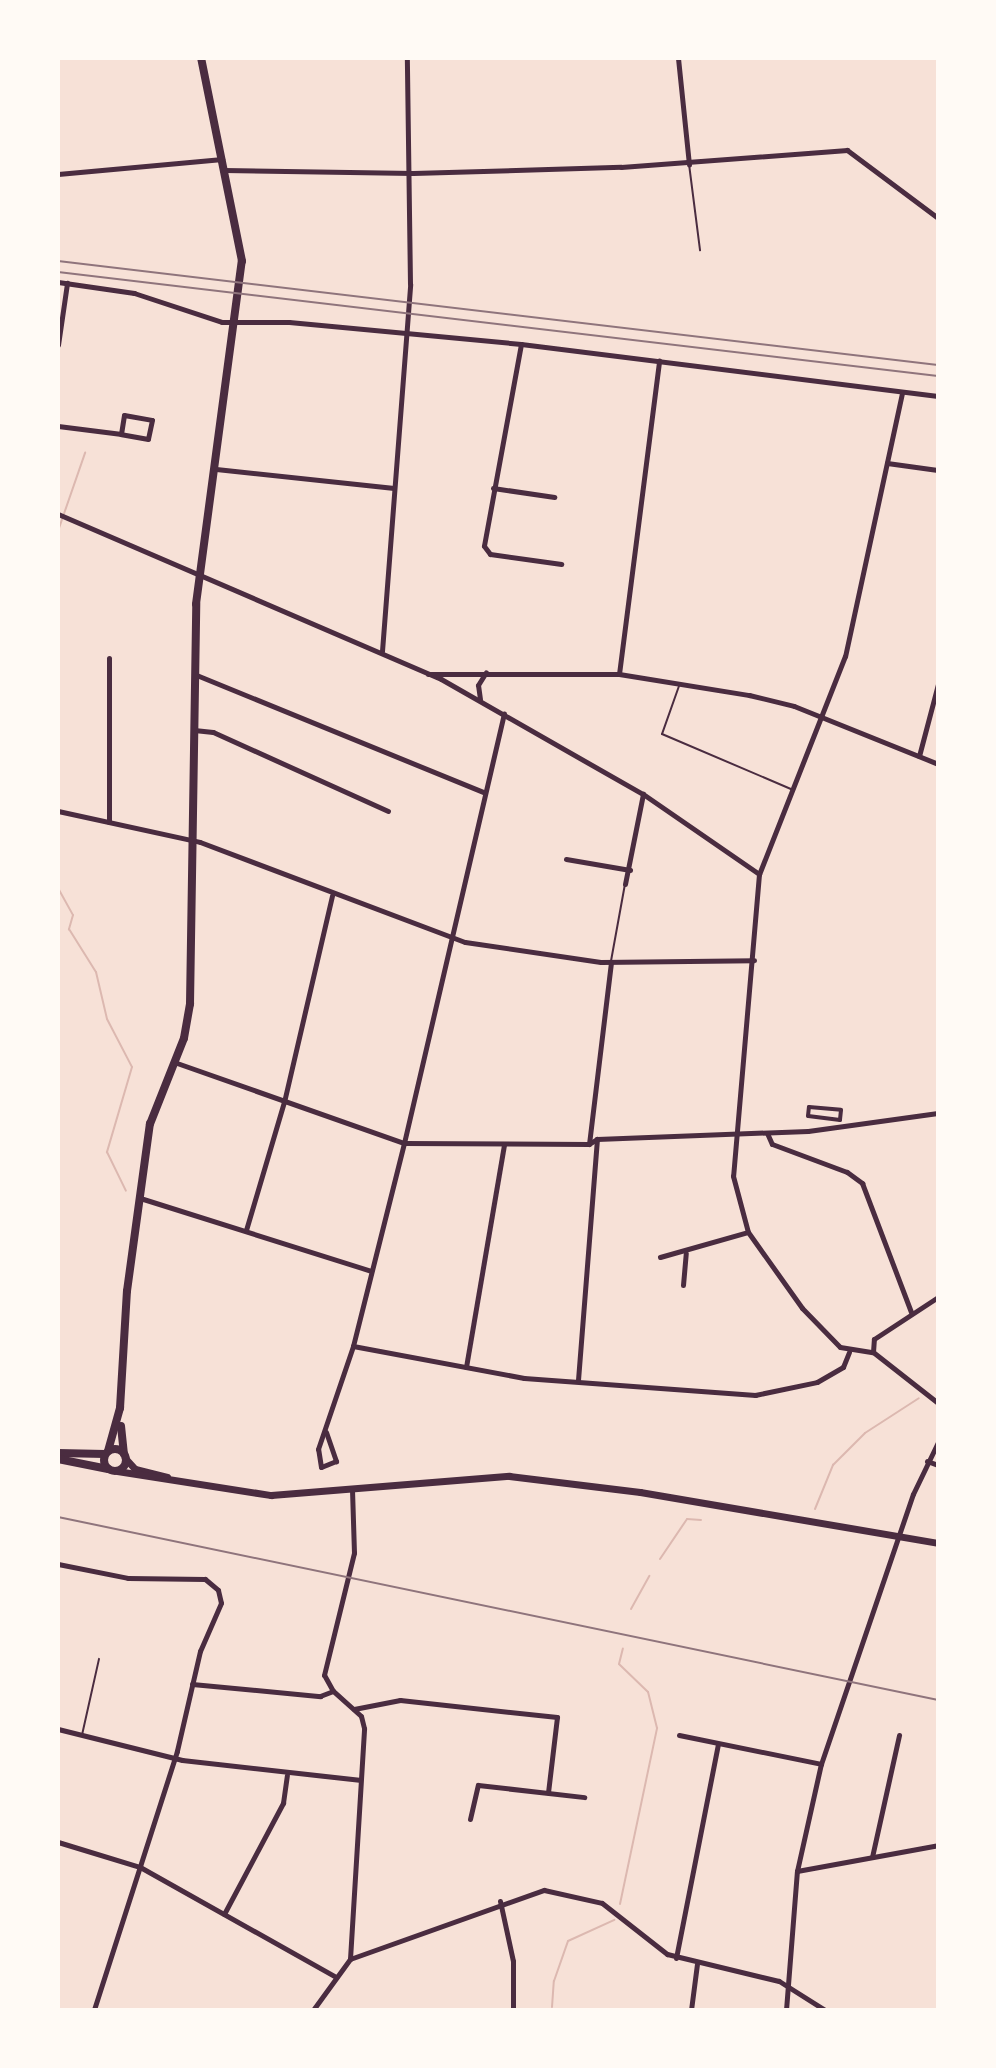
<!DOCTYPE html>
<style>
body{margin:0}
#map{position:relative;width:996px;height:2068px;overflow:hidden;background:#f7e1d7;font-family:Overpass,sans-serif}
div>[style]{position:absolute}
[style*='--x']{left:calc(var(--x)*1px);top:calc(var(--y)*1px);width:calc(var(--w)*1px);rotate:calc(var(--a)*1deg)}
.stream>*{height:2px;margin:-1px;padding:0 1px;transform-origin:1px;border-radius:1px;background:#dcb8b0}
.service>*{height:2px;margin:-1px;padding:0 1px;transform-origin:1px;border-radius:1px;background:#4a2c40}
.pedestrian>*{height:4px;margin:-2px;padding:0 2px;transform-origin:2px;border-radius:2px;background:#4a2c40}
.minor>*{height:5px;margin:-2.5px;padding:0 2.5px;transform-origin:2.5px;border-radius:2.5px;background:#4a2c40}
.tertiary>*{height:7px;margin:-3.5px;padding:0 3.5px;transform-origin:3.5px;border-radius:3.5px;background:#4a2c40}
.secondary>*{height:8px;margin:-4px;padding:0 4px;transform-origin:4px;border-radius:4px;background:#4a2c40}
.secondary>.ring{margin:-4px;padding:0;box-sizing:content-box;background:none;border:8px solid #4a2c40;border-radius:50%}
.rail>*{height:2px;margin:-1px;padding:0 1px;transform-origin:1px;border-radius:1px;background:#8f747c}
span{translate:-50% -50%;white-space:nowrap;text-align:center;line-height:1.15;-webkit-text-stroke:6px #fffaf5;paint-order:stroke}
.frame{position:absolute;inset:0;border:60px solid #fffaf5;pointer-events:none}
</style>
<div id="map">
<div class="stream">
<div style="--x:58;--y:531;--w:83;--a:-70.9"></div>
<div style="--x:58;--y:888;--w:31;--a:61"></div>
<div style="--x:73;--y:915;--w:15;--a:106"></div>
<div style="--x:69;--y:929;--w:51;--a:57.9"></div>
<div style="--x:96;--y:972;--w:48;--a:76.8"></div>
<div style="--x:107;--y:1019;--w:54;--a:62.5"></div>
<div style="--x:132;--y:1067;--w:89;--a:106.4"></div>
<div style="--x:107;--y:1152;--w:43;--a:64"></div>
<div style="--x:815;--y:1509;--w:48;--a:-67.8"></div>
<div style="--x:833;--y:1465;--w:45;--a:-45"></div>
<div style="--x:865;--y:1433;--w:64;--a:-32.9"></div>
<div style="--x:660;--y:1559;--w:48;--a:-56"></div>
<div style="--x:687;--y:1519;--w:14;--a:4"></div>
<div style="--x:631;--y:1609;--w:38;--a:-61"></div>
<div style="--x:620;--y:1904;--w:180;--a:-78.1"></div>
<div style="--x:657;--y:1728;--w:37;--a:-104"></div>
<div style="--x:648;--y:1692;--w:40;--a:-136"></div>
<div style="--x:619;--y:1664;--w:16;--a:-76"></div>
<div style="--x:552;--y:2007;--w:26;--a:-86"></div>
<div style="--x:554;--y:1981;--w:42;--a:-70.7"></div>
<div style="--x:568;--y:1941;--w:51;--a:-24.5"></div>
</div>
<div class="service">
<div style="--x:689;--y:164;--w:87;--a:82.7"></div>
<div style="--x:679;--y:686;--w:51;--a:109.5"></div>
<div style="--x:662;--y:734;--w:142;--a:23.1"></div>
<div style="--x:611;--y:961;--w:78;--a:-79.7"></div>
<div style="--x:82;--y:1735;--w:78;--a:-77.4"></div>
</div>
<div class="pedestrian">
<div style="--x:809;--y:1107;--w:32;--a:5"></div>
<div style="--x:841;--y:1110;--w:10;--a:96"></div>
<div style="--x:840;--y:1120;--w:32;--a:-173"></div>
<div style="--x:808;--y:1116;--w:9;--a:-84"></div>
</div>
<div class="minor">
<div style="--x:678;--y:58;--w:107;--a:84.1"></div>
<div style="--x:224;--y:170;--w:189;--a:0.9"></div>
<div style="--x:413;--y:173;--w:208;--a:-1.7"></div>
<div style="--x:621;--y:167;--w:227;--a:-4.3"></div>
<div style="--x:847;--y:150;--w:114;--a:36.8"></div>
<div style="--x:58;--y:174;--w:165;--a:-5.2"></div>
<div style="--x:58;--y:282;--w:77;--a:8.2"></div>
<div style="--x:134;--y:293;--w:93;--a:18.2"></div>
<div style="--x:222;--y:322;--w:67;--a:0"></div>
<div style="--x:289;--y:322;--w:233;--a:5.4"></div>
<div style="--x:521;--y:344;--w:420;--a:7.1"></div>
<div style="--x:521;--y:344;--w:205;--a:100.4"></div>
<div style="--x:484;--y:546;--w:10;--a:53"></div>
<div style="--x:490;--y:554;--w:72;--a:8"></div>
<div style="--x:58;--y:345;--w:63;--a:-81.7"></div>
<div style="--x:902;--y:393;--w:269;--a:102.2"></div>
<div style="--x:845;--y:656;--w:234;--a:111.5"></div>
<div style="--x:759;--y:874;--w:303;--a:94.9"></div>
<div style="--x:733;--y:1176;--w:58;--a:75"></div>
<div style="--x:748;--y:1232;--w:93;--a:54.6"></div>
<div style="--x:802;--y:1308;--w:54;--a:45.7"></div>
<div style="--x:840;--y:1347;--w:33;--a:9"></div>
<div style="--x:873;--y:1352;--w:83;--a:38.1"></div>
<div style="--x:124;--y:415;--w:28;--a:10"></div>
<div style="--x:152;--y:420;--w:19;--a:102"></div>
<div style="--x:148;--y:439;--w:27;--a:-170"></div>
<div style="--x:121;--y:434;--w:19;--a:-81"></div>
<div style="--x:58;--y:426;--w:64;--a:7.2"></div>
<div style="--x:887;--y:463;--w:51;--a:7.8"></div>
<div style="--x:216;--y:469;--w:179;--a:6.1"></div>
<div style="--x:493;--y:488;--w:62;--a:8.4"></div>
<div style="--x:58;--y:514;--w:417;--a:23.3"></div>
<div style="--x:441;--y:679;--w:232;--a:29.7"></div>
<div style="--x:643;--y:794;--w:141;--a:34.6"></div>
<div style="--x:382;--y:651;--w:368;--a:-85.6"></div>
<div style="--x:410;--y:284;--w:226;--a:-90.8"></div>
<div style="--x:109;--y:658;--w:164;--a:90"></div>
<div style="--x:194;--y:674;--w:314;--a:22.2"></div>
<div style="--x:428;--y:674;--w:191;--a:0"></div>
<div style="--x:619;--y:674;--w:132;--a:9.2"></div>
<div style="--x:749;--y:695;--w:46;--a:13.7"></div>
<div style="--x:794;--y:706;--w:155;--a:21.9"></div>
<div style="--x:619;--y:674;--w:316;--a:-82.7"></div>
<div style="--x:480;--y:699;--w:14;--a:-98"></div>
<div style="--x:478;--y:685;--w:15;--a:-58"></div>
<div style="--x:194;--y:730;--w:19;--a:6"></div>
<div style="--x:213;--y:732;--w:192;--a:24.3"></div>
<div style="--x:919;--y:756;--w:74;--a:-75.2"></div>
<div style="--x:58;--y:811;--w:145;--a:12.3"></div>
<div style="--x:200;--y:842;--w:283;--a:20.7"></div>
<div style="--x:465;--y:942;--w:137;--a:8.4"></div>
<div style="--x:601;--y:962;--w:153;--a:-0.7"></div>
<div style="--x:566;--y:859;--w:65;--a:9.8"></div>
<div style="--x:625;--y:884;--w:92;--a:-78.7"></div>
<div style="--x:174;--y:1062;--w:244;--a:19.4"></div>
<div style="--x:404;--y:1143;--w:185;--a:0.3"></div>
<div style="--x:589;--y:1144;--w:9;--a:-32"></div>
<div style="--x:597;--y:1139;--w:211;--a:-2.2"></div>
<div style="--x:808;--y:1131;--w:131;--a:-7.9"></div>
<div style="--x:767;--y:1133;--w:12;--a:66"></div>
<div style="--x:772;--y:1144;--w:80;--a:20.5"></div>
<div style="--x:847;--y:1172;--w:19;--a:36"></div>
<div style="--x:862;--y:1183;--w:138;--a:69.2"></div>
<div style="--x:589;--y:1144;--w:183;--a:-83.1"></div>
<div style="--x:140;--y:1198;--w:242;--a:17.5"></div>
<div style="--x:246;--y:1230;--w:134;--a:-73.5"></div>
<div style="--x:284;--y:1102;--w:212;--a:-76.9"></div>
<div style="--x:660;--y:1257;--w:91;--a:-15.9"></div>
<div style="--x:683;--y:1285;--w:32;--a:-85"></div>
<div style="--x:353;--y:1346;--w:174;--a:10.6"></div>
<div style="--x:524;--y:1378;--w:232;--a:4.2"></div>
<div style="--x:755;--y:1395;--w:63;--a:-11.8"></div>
<div style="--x:817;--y:1382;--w:30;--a:-30"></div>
<div style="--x:843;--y:1367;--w:16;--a:-68"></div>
<div style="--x:873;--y:1352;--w:13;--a:-86"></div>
<div style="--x:874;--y:1339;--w:77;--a:-33.3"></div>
<div style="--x:466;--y:1367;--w:225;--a:-80.3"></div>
<div style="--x:578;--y:1380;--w:242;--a:-85.5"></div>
<div style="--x:326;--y:1432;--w:31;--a:71"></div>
<div style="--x:336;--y:1461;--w:16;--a:158"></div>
<div style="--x:321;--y:1467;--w:18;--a:-99"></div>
<div style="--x:318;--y:1449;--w:109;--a:-71.2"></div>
<div style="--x:353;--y:1346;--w:209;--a:-75.9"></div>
<div style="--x:404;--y:1143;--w:441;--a:-76.9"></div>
<div style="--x:927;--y:1461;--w:12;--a:20"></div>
<div style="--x:58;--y:1564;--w:71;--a:11.3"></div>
<div style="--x:128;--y:1578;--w:77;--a:0.7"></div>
<div style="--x:205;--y:1579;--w:17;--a:40"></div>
<div style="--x:218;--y:1590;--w:13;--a:77"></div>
<div style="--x:221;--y:1603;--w:52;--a:113.6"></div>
<div style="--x:200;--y:1651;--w:103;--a:103"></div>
<div style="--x:177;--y:1751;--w:272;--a:107.8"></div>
<div style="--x:192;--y:1684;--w:129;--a:5.4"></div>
<div style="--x:320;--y:1696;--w:14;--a:-21"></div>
<div style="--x:354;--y:1709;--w:47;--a:-11.1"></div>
<div style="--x:400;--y:1700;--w:158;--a:6.2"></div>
<div style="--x:557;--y:1717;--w:76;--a:96.8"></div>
<div style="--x:58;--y:1729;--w:128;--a:14"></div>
<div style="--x:182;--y:1760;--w:178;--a:6.4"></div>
<div style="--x:679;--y:1735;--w:145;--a:11.5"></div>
<div style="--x:470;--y:1819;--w:35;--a:-77"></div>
<div style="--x:478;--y:1785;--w:107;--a:6.5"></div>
<div style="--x:58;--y:1842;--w:86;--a:17"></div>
<div style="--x:140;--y:1867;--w:225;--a:29.3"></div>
<div style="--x:872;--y:1857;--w:125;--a:-77.5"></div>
<div style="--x:797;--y:1871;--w:143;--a:-10.4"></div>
<div style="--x:500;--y:1901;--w:61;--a:77.8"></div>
<div style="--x:513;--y:1961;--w:49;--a:90"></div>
<div style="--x:224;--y:1914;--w:126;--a:-62"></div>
<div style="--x:283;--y:1803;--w:28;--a:-82"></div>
<div style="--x:676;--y:1958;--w:218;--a:-78.9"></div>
<div style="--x:350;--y:1959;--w:231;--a:-86.5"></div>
<div style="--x:364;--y:1728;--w:12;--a:-104"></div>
<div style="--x:361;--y:1716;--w:38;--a:-138"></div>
<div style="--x:333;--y:1691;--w:18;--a:-119"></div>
<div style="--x:324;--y:1675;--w:126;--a:-76.2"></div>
<div style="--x:354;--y:1553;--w:62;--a:-91.8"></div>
<div style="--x:313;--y:2010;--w:63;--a:-54"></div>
<div style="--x:350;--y:1959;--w:206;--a:-19.6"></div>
<div style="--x:544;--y:1890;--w:59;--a:12.6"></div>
<div style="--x:602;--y:1903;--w:83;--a:38.1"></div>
<div style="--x:667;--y:1954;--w:115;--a:13.6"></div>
<div style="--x:779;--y:1981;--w:54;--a:32.2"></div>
<div style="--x:691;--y:2010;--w:46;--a:-82.6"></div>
<div style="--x:786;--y:2010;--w:139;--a:-85.5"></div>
<div style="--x:797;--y:1871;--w:110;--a:-77.4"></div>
<div style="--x:821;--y:1764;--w:285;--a:-71.2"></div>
<div style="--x:913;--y:1494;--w:58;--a:-64.3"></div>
</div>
<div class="tertiary">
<div style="--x:125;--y:1458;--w:15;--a:48"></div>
<div style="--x:135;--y:1469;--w:33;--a:14"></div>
<div style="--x:117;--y:1471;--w:156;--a:8.9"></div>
<div style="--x:271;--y:1495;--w:239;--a:-4.6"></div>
<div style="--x:509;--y:1476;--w:132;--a:7"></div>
<div style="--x:640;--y:1492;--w:302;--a:9.7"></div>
</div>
<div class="secondary">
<div style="--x:121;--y:1426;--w:28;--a:84"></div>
<div class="ring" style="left:104px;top:1449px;width:14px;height:14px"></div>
<div style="--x:108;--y:1451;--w:45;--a:-74.4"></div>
<div style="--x:120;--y:1408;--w:117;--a:-86.6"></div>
<div style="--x:127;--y:1291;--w:169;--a:-82.2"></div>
<div style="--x:150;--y:1124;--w:92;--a:-68.4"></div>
<div style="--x:184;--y:1038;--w:35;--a:-80"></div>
<div style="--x:190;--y:1004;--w:400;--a:-89.1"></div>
<div style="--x:196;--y:604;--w:346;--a:-82.4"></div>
<div style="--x:242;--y:261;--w:207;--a:-101.4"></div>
<div style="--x:58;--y:1453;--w:47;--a:1.2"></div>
<div style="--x:58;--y:1459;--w:51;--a:11.3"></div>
</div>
<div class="rail">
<div style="--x:58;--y:261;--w:886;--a:6.74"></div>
<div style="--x:58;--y:272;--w:886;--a:6.74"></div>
<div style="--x:58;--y:1517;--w:899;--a:11.75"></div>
</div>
<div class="frame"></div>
</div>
